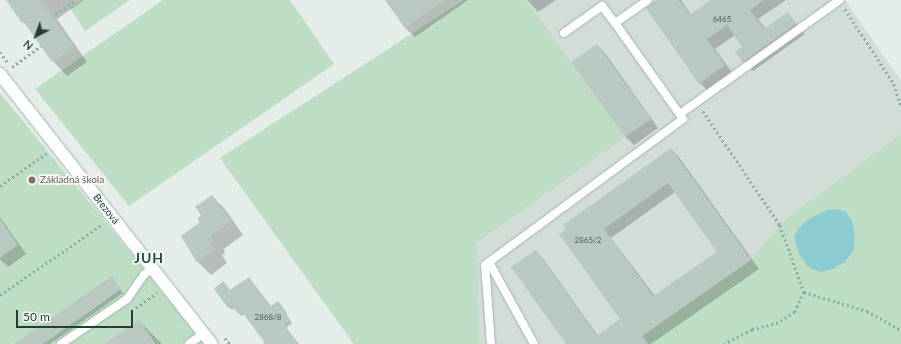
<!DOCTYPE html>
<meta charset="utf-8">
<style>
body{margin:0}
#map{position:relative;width:901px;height:344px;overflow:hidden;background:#e4ede8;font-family:Lato,sans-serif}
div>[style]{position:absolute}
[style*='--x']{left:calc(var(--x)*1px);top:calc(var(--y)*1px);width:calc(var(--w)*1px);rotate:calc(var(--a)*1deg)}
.built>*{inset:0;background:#d2ddd7}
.green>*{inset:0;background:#bddec4}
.water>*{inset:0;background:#8ccbd1}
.shadow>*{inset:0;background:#0003}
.building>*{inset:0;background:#b9c8c1}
.path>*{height:2.5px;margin-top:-1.25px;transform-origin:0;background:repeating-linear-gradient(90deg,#84b0a0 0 2px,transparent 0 5px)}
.roads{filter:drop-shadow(0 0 1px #a6b5af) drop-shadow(0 0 1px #a6b5af)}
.lane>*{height:8px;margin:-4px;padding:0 4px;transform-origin:4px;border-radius:4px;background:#fff}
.street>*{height:12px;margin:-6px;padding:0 6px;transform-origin:6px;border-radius:6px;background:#fff}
.dots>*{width:11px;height:11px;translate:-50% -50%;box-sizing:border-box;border:2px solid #f4f9f6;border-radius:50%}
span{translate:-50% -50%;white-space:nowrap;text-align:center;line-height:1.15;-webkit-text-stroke:3.5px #f4f9f6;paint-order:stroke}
.number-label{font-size:8px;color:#486058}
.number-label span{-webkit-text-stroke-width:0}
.education-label{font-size:10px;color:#785e54}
.left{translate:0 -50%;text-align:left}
.street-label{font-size:10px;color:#233e35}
.district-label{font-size:14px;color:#1f5141;font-weight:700;letter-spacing:1px}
.north{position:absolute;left:16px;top:16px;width:40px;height:40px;-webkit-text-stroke:3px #f4f9f6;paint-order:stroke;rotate:221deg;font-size:11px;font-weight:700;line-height:16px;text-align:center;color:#233e35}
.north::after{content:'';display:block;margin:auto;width:14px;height:18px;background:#233e35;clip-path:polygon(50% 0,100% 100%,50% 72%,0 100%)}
.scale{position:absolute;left:16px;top:310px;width:117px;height:18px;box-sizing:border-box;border:2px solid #233e35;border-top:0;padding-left:5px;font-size:12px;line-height:14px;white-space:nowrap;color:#233e35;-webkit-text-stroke:3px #f4f9f6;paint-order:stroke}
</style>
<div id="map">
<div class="built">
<div style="clip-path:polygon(464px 0,845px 0,901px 81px,901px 344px,354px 344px,220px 158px)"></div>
</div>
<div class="green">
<div style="clip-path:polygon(82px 0,130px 0,85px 31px,70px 8px)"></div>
<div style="clip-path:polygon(163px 0,290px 0,334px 64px,129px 206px,35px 89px)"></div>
<div style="clip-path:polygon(464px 0,526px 0,625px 137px,477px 243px,479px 344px,354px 344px,220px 158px)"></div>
<div style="clip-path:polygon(0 93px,205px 344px,0 344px)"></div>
<div style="clip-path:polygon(901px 134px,901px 344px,645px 344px,642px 336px,751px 260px,782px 222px)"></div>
</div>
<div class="water">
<div style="clip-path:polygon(837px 209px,846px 212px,852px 221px,855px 237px,853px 251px,845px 262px,833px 269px,820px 272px,808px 267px,799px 254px,794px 236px,800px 227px,809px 219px,827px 210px)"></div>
</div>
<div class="shadow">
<div style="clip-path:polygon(7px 0,84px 0,57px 19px,87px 62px,67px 76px,53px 61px)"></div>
<div style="clip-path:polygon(386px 0,468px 0,415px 37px,405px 28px)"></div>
<div style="clip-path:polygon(527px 0,556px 0,538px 12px)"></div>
<div style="clip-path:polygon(659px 0,681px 0,691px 15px,713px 0,786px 0,758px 19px,766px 29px,788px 14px,805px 34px,753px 71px,744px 61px,744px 47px,735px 35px,715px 49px,734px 75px,709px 92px,700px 83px)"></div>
<div style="clip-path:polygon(597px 45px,605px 53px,658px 128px,634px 145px,626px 137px,573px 62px)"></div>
<div style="clip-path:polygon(evenodd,671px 149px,679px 157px,759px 269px,651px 344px,567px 344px,536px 251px,544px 260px,598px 336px,621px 319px,561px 234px,671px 149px,675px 192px,718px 252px,655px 296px,611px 238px,675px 192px)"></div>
<div style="clip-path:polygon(212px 196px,225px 209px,243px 235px,224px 249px,225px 253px,222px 255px,227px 263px,211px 275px,198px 262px,200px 224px)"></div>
<div style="clip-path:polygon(0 217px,26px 254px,8px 267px,0 259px)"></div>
<div style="clip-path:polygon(114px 280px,123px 293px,50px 344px,29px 344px)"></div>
<div style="clip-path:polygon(226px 285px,231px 291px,271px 307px,281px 305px,292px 323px,286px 328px,299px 344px,263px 344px,265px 342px,244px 314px,241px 316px,235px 307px,232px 310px,229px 307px)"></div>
<div style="clip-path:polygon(139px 321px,162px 344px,106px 344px)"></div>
</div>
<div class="building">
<div style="clip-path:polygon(6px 0,41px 0,74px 47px,52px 62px,24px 22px,22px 23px)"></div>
<div style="clip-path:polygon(385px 0,445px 0,405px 28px)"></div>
<div style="clip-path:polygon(656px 0,679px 0,690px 15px,711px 0,764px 0,750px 10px,764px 29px,788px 12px,796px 24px,743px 62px,735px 52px,742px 47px,727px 25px,707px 39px,725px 65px,699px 84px,646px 8px)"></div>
<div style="clip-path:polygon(597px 44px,651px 119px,625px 137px,571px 62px)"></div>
<div style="clip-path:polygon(evenodd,671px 148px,751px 260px,642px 336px,648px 344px,566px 344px,511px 267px,536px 250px,597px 336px,620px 319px,559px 234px,566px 230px,563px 225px,671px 148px,668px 183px,717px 252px,653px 296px,604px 229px,668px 183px)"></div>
<div style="clip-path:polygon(212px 195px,231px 221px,211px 236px,212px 240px,210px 242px,215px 249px,197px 263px,181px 236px,199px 223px,198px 218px,201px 215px,195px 207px)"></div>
<div style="clip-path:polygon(0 219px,18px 245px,0 258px)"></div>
<div style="clip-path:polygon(112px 276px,121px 289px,103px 302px,43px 344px,14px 344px)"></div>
<div style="clip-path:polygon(249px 277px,271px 306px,278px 301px,287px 313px,286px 315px,290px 320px,284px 325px,299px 344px,266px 344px,241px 311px,238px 314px,232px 305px,228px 308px,214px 289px,223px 281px,230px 290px)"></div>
<div style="clip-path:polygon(139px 320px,156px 344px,104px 344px)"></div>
</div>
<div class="path">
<div style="--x:845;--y:9;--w:90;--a:56.8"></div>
<div style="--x:894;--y:84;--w:22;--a:72"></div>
<div style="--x:55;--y:14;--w:25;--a:-34"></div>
<div style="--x:0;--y:52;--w:14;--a:54"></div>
<div style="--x:12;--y:67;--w:36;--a:-36"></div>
<div style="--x:703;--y:111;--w:138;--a:56"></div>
<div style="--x:780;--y:225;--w:71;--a:70.3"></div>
<div style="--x:804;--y:292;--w:22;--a:114"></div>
<div style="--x:795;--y:312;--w:20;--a:147"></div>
<div style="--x:778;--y:323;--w:27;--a:165"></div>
<div style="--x:752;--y:330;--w:31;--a:153"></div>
<div style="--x:0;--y:186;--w:57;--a:-35.1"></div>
<div style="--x:804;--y:292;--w:66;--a:16.8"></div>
<div style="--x:867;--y:311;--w:39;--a:29"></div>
<div style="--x:0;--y:295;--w:125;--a:-34.6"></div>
<div style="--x:136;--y:308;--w:26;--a:-36"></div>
<div style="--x:225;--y:338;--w:8;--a:50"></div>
</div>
<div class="roads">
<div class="lane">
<div style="--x:564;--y:33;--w:47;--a:-35.4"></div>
<div style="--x:602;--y:6;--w:21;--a:53"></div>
<div style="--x:615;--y:23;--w:40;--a:-34.9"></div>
<div style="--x:680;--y:114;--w:196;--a:-35.5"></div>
<div style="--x:489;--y:262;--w:94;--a:61.2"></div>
<div style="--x:61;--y:344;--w:80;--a:-34.3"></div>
<div style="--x:127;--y:299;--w:29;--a:-55"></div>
<div style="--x:144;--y:275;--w:11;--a:-41"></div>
<div style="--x:189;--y:344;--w:19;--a:-36"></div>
<div style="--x:491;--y:344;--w:79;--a:-94.3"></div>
<div style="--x:485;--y:265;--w:246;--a:-36.4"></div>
<div style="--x:683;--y:119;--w:118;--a:-125.3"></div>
</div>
<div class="street">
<div style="--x:0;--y:74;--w:343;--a:51.9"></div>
</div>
</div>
<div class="dots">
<div style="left:32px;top:180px;background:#8d6e63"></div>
</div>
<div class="number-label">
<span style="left:722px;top:20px">6465</span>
<span style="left:588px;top:241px">2865/2</span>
<span style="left:268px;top:318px">2868/8</span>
</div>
<div class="education-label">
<span class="left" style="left:40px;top:180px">Základná škola</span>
</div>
<div class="street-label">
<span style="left:106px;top:209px;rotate:52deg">Brezová</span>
</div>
<div class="district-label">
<span style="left:149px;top:258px">JUH</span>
</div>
<div class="north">N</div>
<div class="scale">50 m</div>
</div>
